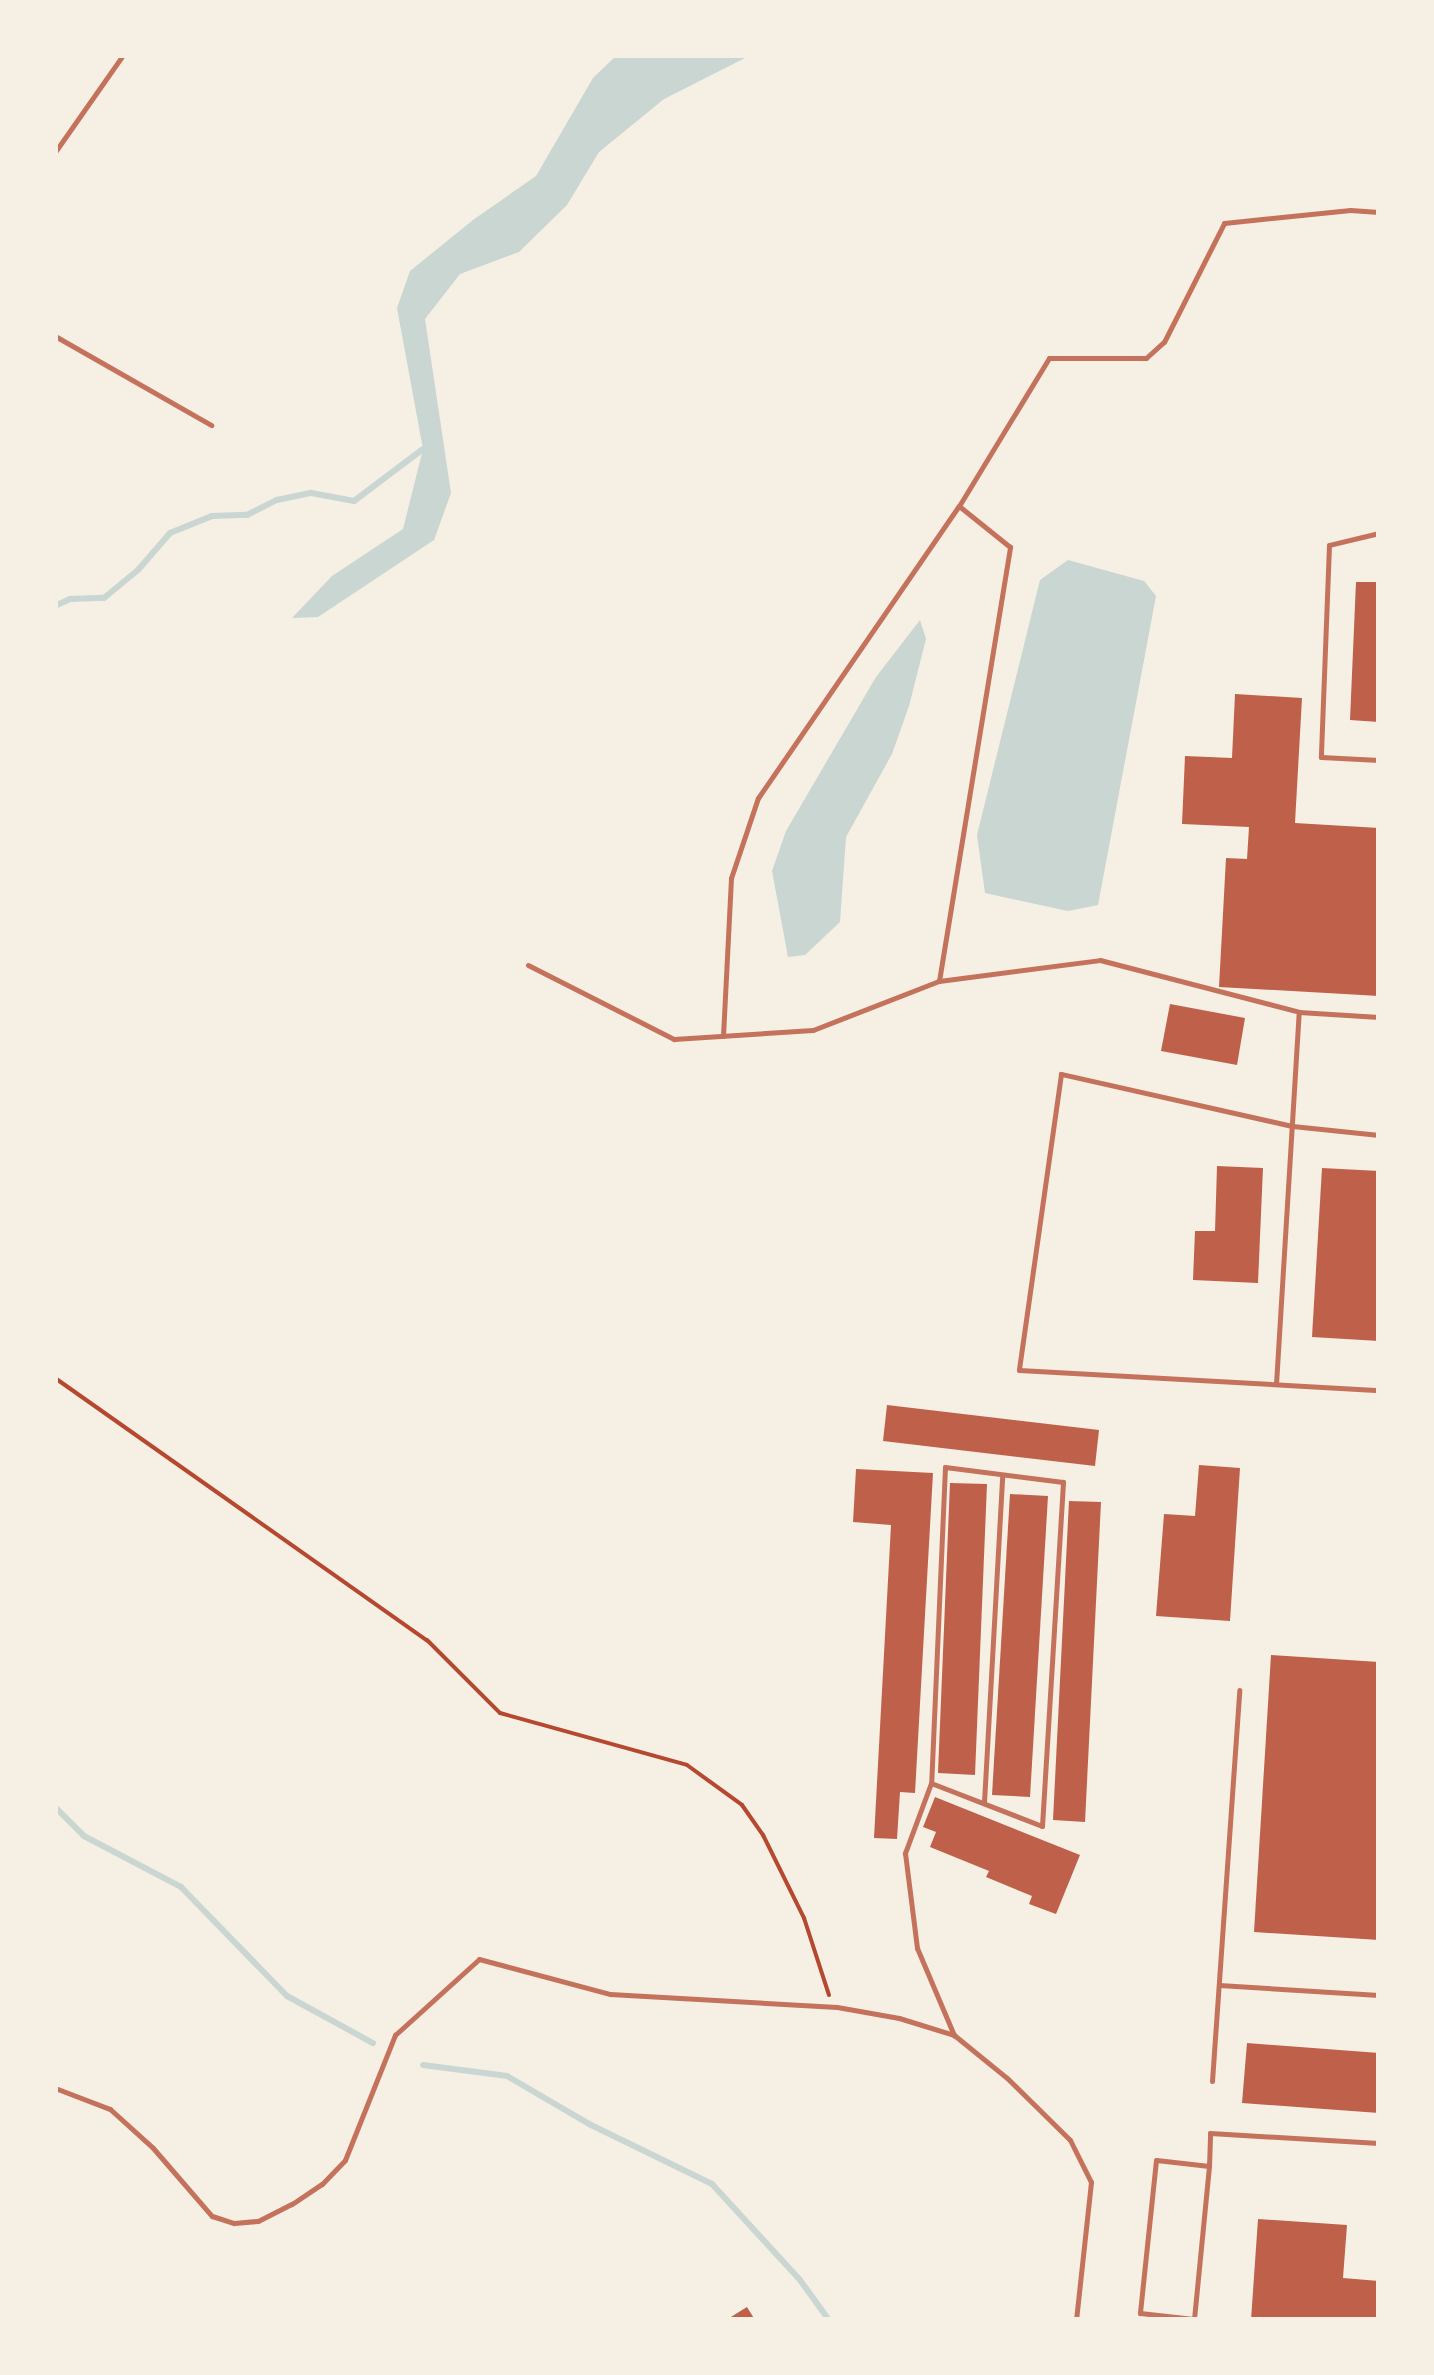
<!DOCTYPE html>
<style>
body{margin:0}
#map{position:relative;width:1434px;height:2375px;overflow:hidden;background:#f6efe4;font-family:"Open Sans",sans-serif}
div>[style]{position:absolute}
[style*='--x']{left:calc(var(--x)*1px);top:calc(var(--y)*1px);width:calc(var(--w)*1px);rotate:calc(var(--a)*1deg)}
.water>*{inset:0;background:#c9d6d2}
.stream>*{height:6px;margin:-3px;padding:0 3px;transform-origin:3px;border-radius:3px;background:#c9d6d2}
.building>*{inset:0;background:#bf614a}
.path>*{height:4px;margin:-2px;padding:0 2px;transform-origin:2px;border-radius:2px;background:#b5482f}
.service>*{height:5px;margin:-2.5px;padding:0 2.5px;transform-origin:2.5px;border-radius:2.5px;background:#c5725c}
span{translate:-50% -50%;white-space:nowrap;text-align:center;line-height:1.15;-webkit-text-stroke:9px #f6efe4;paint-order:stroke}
.frame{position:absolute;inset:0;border:58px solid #f6efe4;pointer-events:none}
</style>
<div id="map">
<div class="water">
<div style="clip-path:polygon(617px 55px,751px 55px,664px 99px,599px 152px,567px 205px,519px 252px,460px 274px,425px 319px,451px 493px,434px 540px,318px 617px,292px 618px,332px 576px,403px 529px,423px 449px,397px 308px,410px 271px,473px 220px,536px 176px,593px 78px)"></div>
<div style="clip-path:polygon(1068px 560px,1144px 581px,1156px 596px,1098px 905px,1068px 911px,985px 893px,977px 835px,1040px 580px)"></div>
<div style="clip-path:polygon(920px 620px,926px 639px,909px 706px,892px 754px,846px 837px,840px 922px,805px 955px,788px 957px,772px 871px,786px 831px,876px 677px)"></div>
</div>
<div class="stream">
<div style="--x:55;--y:606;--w:17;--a:-25"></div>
<div style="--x:70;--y:599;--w:34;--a:-2"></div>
<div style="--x:104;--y:598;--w:44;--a:-39.5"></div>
<div style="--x:138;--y:570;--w:49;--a:-49.1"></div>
<div style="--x:170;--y:533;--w:45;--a:-22"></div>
<div style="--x:212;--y:516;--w:35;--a:-2"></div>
<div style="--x:247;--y:515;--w:34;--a:-27"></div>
<div style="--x:277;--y:500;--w:35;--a:-12"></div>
<div style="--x:311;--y:493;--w:44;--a:10.5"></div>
<div style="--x:354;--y:501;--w:86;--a:-37"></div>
<div style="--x:55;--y:1807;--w:41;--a:45"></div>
<div style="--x:84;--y:1836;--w:110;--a:27.7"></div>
<div style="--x:181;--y:1887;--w:152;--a:45.8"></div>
<div style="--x:287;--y:1996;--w:98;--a:28.7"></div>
<div style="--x:423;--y:2065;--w:85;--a:7.5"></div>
<div style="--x:507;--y:2076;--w:95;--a:30.3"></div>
<div style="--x:589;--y:2124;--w:137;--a:26"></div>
<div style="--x:712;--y:2184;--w:130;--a:47.5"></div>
<div style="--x:800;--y:2280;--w:49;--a:54.1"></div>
</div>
<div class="building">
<div style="clip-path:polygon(1356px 582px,1379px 582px,1379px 722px,1350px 720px)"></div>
<div style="clip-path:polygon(1235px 694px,1302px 698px,1295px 823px,1379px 828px,1379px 996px,1219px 987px,1226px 858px,1247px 859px,1249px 827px,1182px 824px,1185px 756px,1232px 758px)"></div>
<div style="clip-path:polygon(1170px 1004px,1245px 1018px,1237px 1065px,1161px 1051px)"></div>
<div style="clip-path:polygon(1217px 1166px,1263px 1168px,1258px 1283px,1193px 1280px,1195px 1231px,1215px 1231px)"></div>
<div style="clip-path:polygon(1322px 1168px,1379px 1171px,1379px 1341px,1312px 1337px)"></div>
<div style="clip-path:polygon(887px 1405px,1099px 1430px,1095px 1466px,883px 1441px)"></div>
<div style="clip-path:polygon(1199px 1465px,1240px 1468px,1230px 1621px,1156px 1616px,1164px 1514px,1195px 1516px)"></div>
<div style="clip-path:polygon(856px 1469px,933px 1473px,915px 1793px,900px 1792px,897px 1839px,874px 1838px,891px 1525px,853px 1522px)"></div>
<div style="clip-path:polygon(950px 1483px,987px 1484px,975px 1775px,938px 1773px)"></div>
<div style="clip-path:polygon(1010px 1494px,1048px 1496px,1030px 1797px,992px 1795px)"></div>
<div style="clip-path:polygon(1069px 1501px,1101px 1502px,1085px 1822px,1053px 1820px)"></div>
<div style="clip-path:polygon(1271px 1655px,1379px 1662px,1379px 1940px,1254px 1932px)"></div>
<div style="clip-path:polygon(935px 1797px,1080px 1855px,1056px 1914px,1029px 1904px,1032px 1896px,986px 1877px,989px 1871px,930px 1847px,936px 1832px,923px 1827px)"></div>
<div style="clip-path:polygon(1247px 2043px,1379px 2053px,1379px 2113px,1242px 2103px)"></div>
<div style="clip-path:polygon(1258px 2219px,1347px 2225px,1343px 2278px,1379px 2281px,1379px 2320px,1251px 2320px)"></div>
<div style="clip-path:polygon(747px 2307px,755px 2320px,726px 2320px)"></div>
</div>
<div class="path">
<div style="--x:55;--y:1378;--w:455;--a:35.2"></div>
<div style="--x:427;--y:1640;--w:103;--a:45"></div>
<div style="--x:500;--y:1713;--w:194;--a:15.5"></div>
<div style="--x:687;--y:1765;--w:68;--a:36"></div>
<div style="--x:742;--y:1805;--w:37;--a:55"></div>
<div style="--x:763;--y:1835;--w:93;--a:63.7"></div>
<div style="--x:804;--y:1918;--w:81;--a:72"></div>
</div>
<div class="service">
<div style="--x:55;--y:152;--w:118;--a:-55"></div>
<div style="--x:55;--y:336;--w:180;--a:29.7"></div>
<div style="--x:1379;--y:533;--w:51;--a:166.5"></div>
<div style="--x:1329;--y:545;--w:212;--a:92.2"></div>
<div style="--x:1321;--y:757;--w:58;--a:3"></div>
<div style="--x:528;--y:965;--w:164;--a:26.9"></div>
<div style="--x:674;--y:1039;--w:139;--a:-3.7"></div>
<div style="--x:813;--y:1030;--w:135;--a:-21.3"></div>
<div style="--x:939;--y:981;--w:162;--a:-7.4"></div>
<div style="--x:1100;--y:960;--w:206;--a:14.6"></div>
<div style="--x:1299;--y:1012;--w:80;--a:3.6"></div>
<div style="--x:939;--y:981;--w:440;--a:-80.7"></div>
<div style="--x:1010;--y:547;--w:65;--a:-141.2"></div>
<div style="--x:723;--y:1036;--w:158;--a:-87.1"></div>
<div style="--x:731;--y:878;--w:84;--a:-71.4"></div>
<div style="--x:758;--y:798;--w:354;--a:-55.5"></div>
<div style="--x:959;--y:506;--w:173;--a:-58.7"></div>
<div style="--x:1049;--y:358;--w:97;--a:0"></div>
<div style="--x:1146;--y:358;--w:24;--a:-42"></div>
<div style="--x:1164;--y:342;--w:133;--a:-63.2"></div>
<div style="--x:1224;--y:223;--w:127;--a:-5.9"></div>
<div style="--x:1350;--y:210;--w:29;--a:4"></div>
<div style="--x:1379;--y:1135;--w:87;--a:-174.1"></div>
<div style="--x:1292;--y:1126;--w:237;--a:-167.3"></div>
<div style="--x:1061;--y:1074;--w:299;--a:98.1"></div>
<div style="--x:1019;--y:1370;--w:361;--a:3.2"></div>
<div style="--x:1276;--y:1384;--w:372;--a:-86.5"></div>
<div style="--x:931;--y:1783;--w:119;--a:21.2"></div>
<div style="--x:1042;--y:1826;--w:345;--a:-86.5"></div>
<div style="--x:1063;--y:1482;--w:119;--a:-172.8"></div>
<div style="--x:945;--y:1467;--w:316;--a:92.5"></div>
<div style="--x:931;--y:1783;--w:75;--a:110.4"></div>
<div style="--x:905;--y:1853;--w:96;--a:82.8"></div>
<div style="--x:917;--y:1948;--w:95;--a:67"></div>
<div style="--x:954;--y:2035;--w:68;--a:39.1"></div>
<div style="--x:1007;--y:2078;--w:88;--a:44.5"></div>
<div style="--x:1070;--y:2140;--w:47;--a:63.4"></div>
<div style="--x:1091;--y:2182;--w:139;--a:96.2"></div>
<div style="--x:984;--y:1802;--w:327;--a:-86.8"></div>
<div style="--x:1219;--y:1985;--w:160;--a:3.6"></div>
<div style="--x:1212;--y:2081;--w:392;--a:-86"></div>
<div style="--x:55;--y:2088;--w:59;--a:20.9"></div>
<div style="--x:110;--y:2109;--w:58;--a:42.2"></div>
<div style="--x:153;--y:2148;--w:90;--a:49.1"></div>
<div style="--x:212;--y:2216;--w:23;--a:18"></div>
<div style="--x:234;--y:2223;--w:24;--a:-5"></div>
<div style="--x:258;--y:2221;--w:38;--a:-27"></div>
<div style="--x:292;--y:2204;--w:36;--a:-34"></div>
<div style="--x:322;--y:2184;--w:33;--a:-46"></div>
<div style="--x:345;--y:2160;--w:135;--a:-68.2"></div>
<div style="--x:395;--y:2035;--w:113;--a:-42.1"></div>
<div style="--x:479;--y:1959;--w:136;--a:15"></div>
<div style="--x:610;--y:1994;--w:227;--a:3.3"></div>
<div style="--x:837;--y:2007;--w:63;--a:10.1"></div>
<div style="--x:899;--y:2018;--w:58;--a:17.2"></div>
<div style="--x:1209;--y:2166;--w:53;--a:-173.5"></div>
<div style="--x:1156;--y:2160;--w:154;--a:96"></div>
<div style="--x:1140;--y:2313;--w:54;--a:6.3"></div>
<div style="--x:1194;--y:2319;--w:154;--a:-84.4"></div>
<div style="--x:1209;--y:2166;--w:33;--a:-88"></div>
<div style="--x:1210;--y:2133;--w:169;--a:3.4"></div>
</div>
<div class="frame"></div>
</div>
